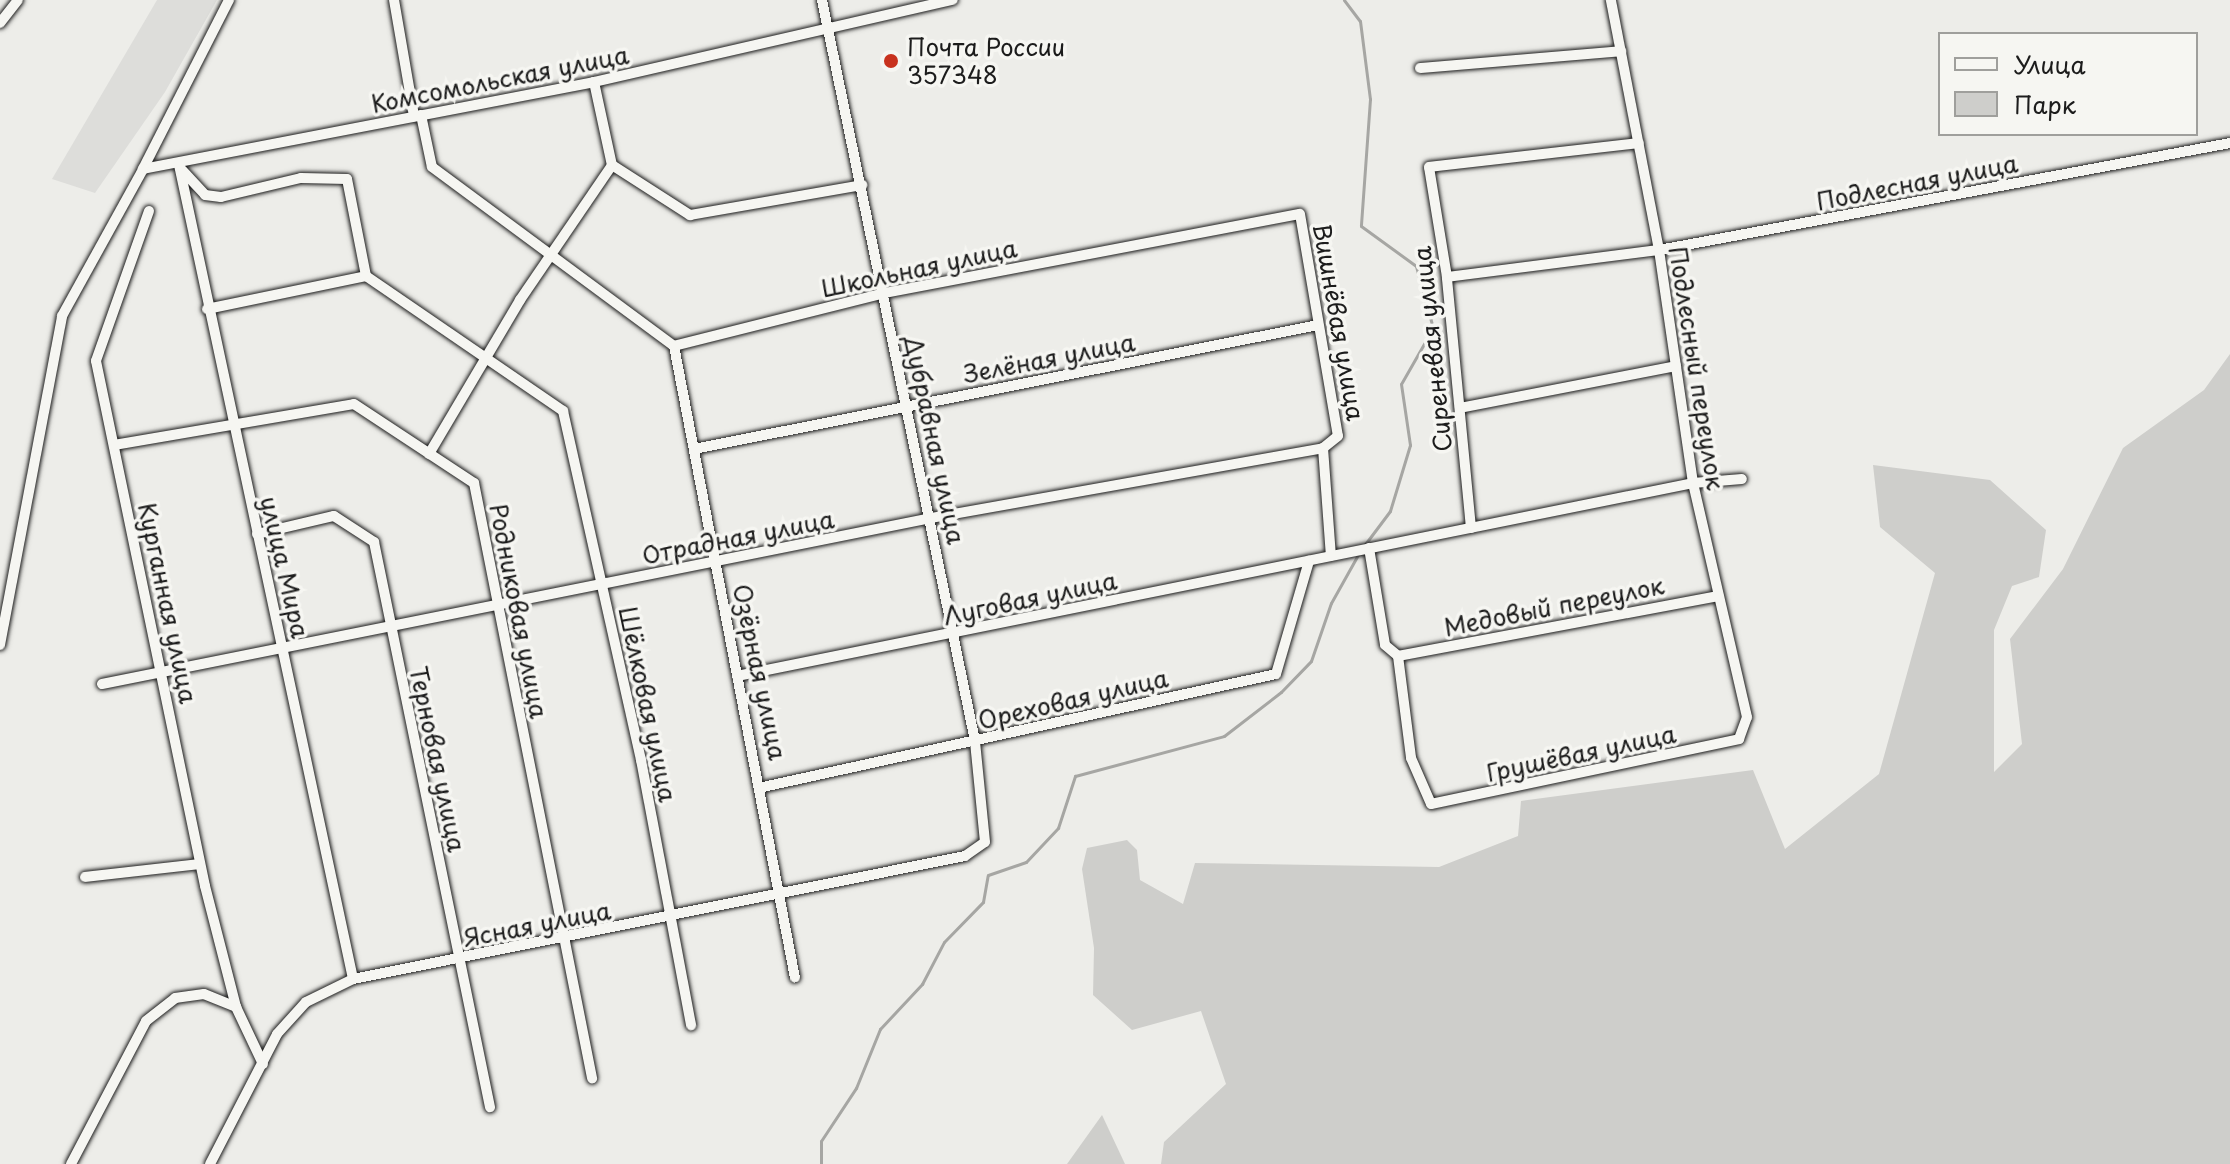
<!DOCTYPE html>
<meta charset="utf-8">
<style>
body{margin:0}
#map{position:relative;width:2230px;height:1164px;overflow:hidden;background:#edede9;font-family:"Playpen Sans",sans-serif}
div>[style]{position:absolute}
[style*='--x']{left:calc(var(--x)*1px);top:calc(var(--y)*1px);width:calc(var(--w)*1px);rotate:calc(var(--a)*1deg)}
.built>*{inset:0;background:#ddddda}
.green>*{inset:0;background:#cececb}
.stream>*{height:3px;margin:-1.5px;padding:0 1.5px;transform-origin:1.5px;border-radius:1.5px;background:#a6a6a3}
.roads{filter:drop-shadow(0 0 2px #1c1c1c) drop-shadow(0 0 2px #1c1c1c)}
.minor>*{height:10px;margin:-5px;padding:0 5px;transform-origin:5px;border-radius:5px;background:#f6f6f2}
.dots>*{width:22px;height:22px;translate:-50% -50%;box-sizing:border-box;border:4px solid #f6f6f2;border-radius:50%}
span{translate:-50% -50%;white-space:nowrap;text-align:center;line-height:1.15;-webkit-text-stroke:7px #f6f6f2;paint-order:stroke}
.poi-label{font-size:24px;color:#1c1c1c}
.left{translate:0 -50%;text-align:left}
.street-label{font-size:24px;color:#1c1c1c}
.legend{position:absolute;left:1938px;top:32px;width:260px;height:104px;box-sizing:border-box;background:#f6f6f2;border:2px solid #9f9f9c;margin:0;padding:10px 14px;list-style:none;font-size:24px;color:#1c1c1c}
.legend li{display:flex;align-items:center;gap:16px;height:40px}
.legend b{width:40px;border:2px solid #9f9f9c}
</style>
<div id="map">
<div class="built">
<div style="clip-path:polygon(157px 0,217px 0,165px 92px,95px 193px,52px 179px)"></div>
</div>
<div class="green">
<div style="clip-path:polygon(2230px 354px,2230px 1164px,1161px 1164px,1164px 1142px,1226px 1084px,1201px 1011px,1132px 1030px,1093px 995px,1094px 948px,1082px 869px,1087px 848px,1127px 840px,1137px 850px,1140px 880px,1183px 904px,1195px 863px,1439px 867px,1518px 836px,1521px 801px,1753px 770px,1785px 849px,1879px 774px,1935px 573px,1880px 527px,1873px 465px,1990px 480px,2046px 530px,2039px 577px,2012px 586px,1994px 630px,1994px 772px,2022px 744px,2010px 639px,2063px 569px,2123px 448px,2204px 390px)"></div>
<div style="clip-path:polygon(1102px 1115px,1125px 1164px,1067px 1164px)"></div>
</div>
<div class="stream">
<div style="--x:1344;--y:0;--w:26;--a:53"></div>
<div style="--x:1360;--y:21;--w:79;--a:82.7"></div>
<div style="--x:1370;--y:99;--w:127;--a:94.1"></div>
<div style="--x:1361;--y:226;--w:68;--a:36"></div>
<div style="--x:1416;--y:266;--w:64;--a:74.7"></div>
<div style="--x:1433;--y:328;--w:64;--a:119.7"></div>
<div style="--x:1401;--y:384;--w:62;--a:81.6"></div>
<div style="--x:1410;--y:445;--w:69;--a:106.9"></div>
<div style="--x:1390;--y:511;--w:45;--a:126.9"></div>
<div style="--x:821;--y:1164;--w:23;--a:-90"></div>
<div style="--x:821;--y:1141;--w:64;--a:-56.6"></div>
<div style="--x:856;--y:1088;--w:64;--a:-67.9"></div>
<div style="--x:880;--y:1029;--w:62;--a:-47"></div>
<div style="--x:922;--y:984;--w:47;--a:-62.4"></div>
<div style="--x:944;--y:942;--w:56;--a:-45.7"></div>
<div style="--x:983;--y:902;--w:27;--a:-80"></div>
<div style="--x:988;--y:875;--w:40;--a:-18.9"></div>
<div style="--x:1026;--y:862;--w:47;--a:-46.7"></div>
<div style="--x:1058;--y:828;--w:55;--a:-71.9"></div>
<div style="--x:1075;--y:776;--w:154;--a:-15"></div>
<div style="--x:1224;--y:736;--w:72;--a:-37.7"></div>
<div style="--x:1281;--y:692;--w:43;--a:-45.9"></div>
<div style="--x:1311;--y:661;--w:61;--a:-71"></div>
<div style="--x:1331;--y:603;--w:57;--a:-60.8"></div>
</div>
<div class="roads">
<div class="minor">
<div style="--x:229;--y:0;--w:190;--a:117"></div>
<div style="--x:143;--y:169;--w:459;--a:-10.9"></div>
<div style="--x:594;--y:82;--w:368;--a:-12.9"></div>
<div style="--x:394;--y:0;--w:118;--a:80.2"></div>
<div style="--x:0;--y:23;--w:29;--a:-52"></div>
<div style="--x:1420;--y:68;--w:202;--a:-4.8"></div>
<div style="--x:594;--y:82;--w:85;--a:77.8"></div>
<div style="--x:612;--y:165;--w:93;--a:32.7"></div>
<div style="--x:690;--y:215;--w:175;--a:-9.9"></div>
<div style="--x:421;--y:115;--w:53;--a:78.1"></div>
<div style="--x:432;--y:167;--w:301;--a:36.5"></div>
<div style="--x:674;--y:346;--w:643;--a:79.16"></div>
<div style="--x:179;--y:165;--w:832;--a:77.93"></div>
<div style="--x:182;--y:170;--w:34;--a:47"></div>
<div style="--x:205;--y:195;--w:16;--a:7"></div>
<div style="--x:221;--y:197;--w:82;--a:-13.4"></div>
<div style="--x:301;--y:178;--w:46;--a:1.2"></div>
<div style="--x:347;--y:179;--w:99;--a:78.9"></div>
<div style="--x:149;--y:211;--w:159;--a:109.5"></div>
<div style="--x:96;--y:361;--w:536;--a:78.27"></div>
<div style="--x:205;--y:886;--w:125;--a:75.6"></div>
<div style="--x:236;--y:1007;--w:63;--a:64.7"></div>
<div style="--x:1447;--y:277;--w:214;--a:-7.3"></div>
<div style="--x:1659;--y:250;--w:581;--a:-10.61"></div>
<div style="--x:207;--y:309;--w:162;--a:-11.7"></div>
<div style="--x:366;--y:276;--w:239;--a:34.4"></div>
<div style="--x:563;--y:411;--w:358;--a:77.4"></div>
<div style="--x:641;--y:760;--w:270;--a:79.3"></div>
<div style="--x:674;--y:346;--w:218;--a:-14.1"></div>
<div style="--x:885;--y:293;--w:422;--a:-10.8"></div>
<div style="--x:1300;--y:214;--w:225;--a:80.3"></div>
<div style="--x:1338;--y:436;--w:19;--a:141"></div>
<div style="--x:1323;--y:448;--w:108;--a:85.8"></div>
<div style="--x:1460;--y:408;--w:220;--a:-11"></div>
<div style="--x:114;--y:445;--w:243;--a:-9.7"></div>
<div style="--x:354;--y:404;--w:144;--a:33.4"></div>
<div style="--x:474;--y:483;--w:607;--a:78.78"></div>
<div style="--x:694;--y:449;--w:636;--a:-11.24"></div>
<div style="--x:429;--y:454;--w:179;--a:-59.4"></div>
<div style="--x:520;--y:300;--w:163;--a:-55.7"></div>
<div style="--x:1471;--y:528;--w:252;--a:-95.5"></div>
<div style="--x:1447;--y:277;--w:111;--a:-99.3"></div>
<div style="--x:1429;--y:167;--w:211;--a:-6.5"></div>
<div style="--x:257;--y:534;--w:79;--a:-13.2"></div>
<div style="--x:334;--y:516;--w:48;--a:33"></div>
<div style="--x:374;--y:542;--w:577;--a:78.4"></div>
<div style="--x:1369;--y:548;--w:98;--a:80.6"></div>
<div style="--x:1385;--y:645;--w:17;--a:40"></div>
<div style="--x:1398;--y:656;--w:103;--a:82.7"></div>
<div style="--x:1411;--y:758;--w:50;--a:66.5"></div>
<div style="--x:1431;--y:804;--w:315;--a:-11.9"></div>
<div style="--x:1739;--y:739;--w:23;--a:-70"></div>
<div style="--x:1747;--y:717;--w:240;--a:-103"></div>
<div style="--x:1693;--y:483;--w:235;--a:-98.3"></div>
<div style="--x:1659;--y:250;--w:255;--a:-100.9"></div>
<div style="--x:0;--y:645;--w:335;--a:-79.3"></div>
<div style="--x:62;--y:316;--w:168;--a:-61.1"></div>
<div style="--x:1398;--y:656;--w:326;--a:-10.6"></div>
<div style="--x:737;--y:676;--w:975;--a:-11.41"></div>
<div style="--x:1693;--y:483;--w:49;--a:-4.7"></div>
<div style="--x:102;--y:684;--w:845;--a:-11.32"></div>
<div style="--x:931;--y:518;--w:398;--a:-10.1"></div>
<div style="--x:763;--y:787;--w:525;--a:-12.42"></div>
<div style="--x:1276;--y:674;--w:118;--a:-73.7"></div>
<div style="--x:85;--y:877;--w:115;--a:-6.5"></div>
<div style="--x:71;--y:1164;--w:161;--a:-62.3"></div>
<div style="--x:146;--y:1021;--w:37;--a:-38"></div>
<div style="--x:175;--y:998;--w:29;--a:-8"></div>
<div style="--x:204;--y:994;--w:35;--a:22"></div>
<div style="--x:210;--y:1164;--w:146;--a:-62.7"></div>
<div style="--x:277;--y:1034;--w:43;--a:-47.8"></div>
<div style="--x:306;--y:1002;--w:52;--a:-26.1"></div>
<div style="--x:353;--y:979;--w:624;--a:-11.36"></div>
<div style="--x:965;--y:856;--w:24;--a:-35"></div>
<div style="--x:985;--y:842;--w:101;--a:-95.7"></div>
<div style="--x:975;--y:741;--w:757;--a:-101.67"></div>
</div>
</div>
<div class="dots">
<div style="left:891px;top:61px;background:#c8321e"></div>
</div>
<div class="poi-label">
<span class="left" style="left:907px;top:61px">Почта России<br>357348</span>
</div>
<div class="street-label">
<span style="left:500px;top:79px;rotate:-11deg">Комсомольская улица</span>
<span style="left:1917px;top:182px;rotate:-11deg">Подлесная улица</span>
<span style="left:919px;top:268px;rotate:-12deg">Школьная улица</span>
<span style="left:1339px;top:322px;rotate:80deg">Вишнёвая улица</span>
<span style="left:1432px;top:349px;rotate:-96deg">Сиреневая улица</span>
<span style="left:1049px;top:358px;rotate:-11deg">Зелёная улица</span>
<span style="left:1697px;top:368px;rotate:81deg">Подлесный переулок</span>
<span style="left:935px;top:440px;rotate:78deg">Дубравная улица</span>
<span style="left:738px;top:537px;rotate:-11deg">Отрадная улица</span>
<span style="left:285px;top:567px;rotate:77deg">улица Мира</span>
<span style="left:1030px;top:598px;rotate:-12deg">Луговая улица</span>
<span style="left:168px;top:603px;rotate:78deg">Курганная улица</span>
<span style="left:1554px;top:606px;rotate:-11deg">Медовый переулок</span>
<span style="left:519px;top:611px;rotate:79deg">Родниковая улица</span>
<span style="left:760px;top:672px;rotate:78deg">Озёрная улица</span>
<span style="left:1073px;top:699px;rotate:-13deg">Ореховая улица</span>
<span style="left:648px;top:704px;rotate:78deg">Шёлковая улица</span>
<span style="left:1581px;top:753px;rotate:-12deg">Грушёвая улица</span>
<span style="left:438px;top:759px;rotate:78deg">Терновая улица</span>
<span style="left:537px;top:924px;rotate:-11deg">Ясная улица</span>
</div>
<ul class="legend">
<li><b style="height:10px;background:#f6f6f2"></b>Улица</li>
<li><b style="height:22px;background:#cececb"></b>Парк</li>
</ul>
</div>
